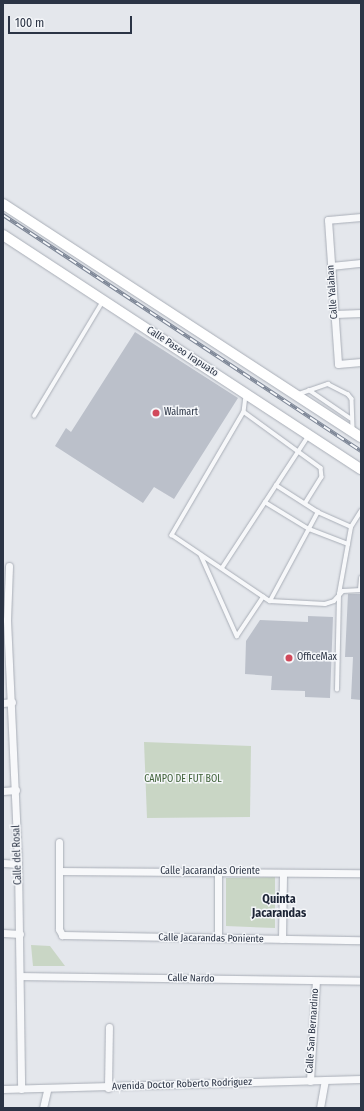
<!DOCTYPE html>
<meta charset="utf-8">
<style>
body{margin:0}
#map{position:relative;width:364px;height:1111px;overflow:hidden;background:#e4e7ec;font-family:"Fira Sans Condensed",sans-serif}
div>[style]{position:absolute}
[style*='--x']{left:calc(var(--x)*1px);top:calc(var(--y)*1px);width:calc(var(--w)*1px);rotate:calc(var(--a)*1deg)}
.green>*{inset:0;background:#c9d6c5}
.building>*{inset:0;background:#bbc0ca}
.roads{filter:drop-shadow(0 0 1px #a9aeb7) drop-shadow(0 0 1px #a9aeb7)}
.lane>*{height:3.5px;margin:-1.75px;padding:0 1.75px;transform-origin:1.75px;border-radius:1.75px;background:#f7f8fa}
.street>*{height:7px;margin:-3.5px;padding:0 3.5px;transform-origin:3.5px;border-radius:3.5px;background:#f7f8fa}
.secondary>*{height:10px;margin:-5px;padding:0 5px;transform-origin:5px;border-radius:5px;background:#fff}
.rail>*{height:4px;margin-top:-2px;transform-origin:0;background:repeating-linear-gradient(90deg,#f4f6f9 0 8px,#7d8696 0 16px);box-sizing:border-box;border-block:1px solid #7d8696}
.dots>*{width:11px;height:11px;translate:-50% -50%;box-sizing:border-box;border:2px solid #f4f6f9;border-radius:50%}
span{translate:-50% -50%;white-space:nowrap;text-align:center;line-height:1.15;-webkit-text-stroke:3px #f4f6f9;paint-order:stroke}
.street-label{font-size:10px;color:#2b3445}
.poi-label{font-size:10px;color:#2b3445}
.left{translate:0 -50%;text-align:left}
.park-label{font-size:10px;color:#3f6138}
.quarter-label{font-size:12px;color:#1d2536;font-weight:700}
.frame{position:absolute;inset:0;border:4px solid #2b3445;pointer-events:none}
.scale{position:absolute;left:8px;top:16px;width:124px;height:18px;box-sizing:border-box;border:2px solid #2b3445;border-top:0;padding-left:5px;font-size:12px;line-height:14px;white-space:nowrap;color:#2b3445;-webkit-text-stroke:3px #f4f6f9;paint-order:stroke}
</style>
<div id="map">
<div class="green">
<div style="clip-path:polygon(144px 742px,251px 746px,250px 817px,147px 818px)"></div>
<div style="clip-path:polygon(275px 877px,275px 928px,226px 926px,226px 878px)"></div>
<div style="clip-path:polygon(31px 945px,50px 946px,65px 966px,33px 966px)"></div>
</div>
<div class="building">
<div style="clip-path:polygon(135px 332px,238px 398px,174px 499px,154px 487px,143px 503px,55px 446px,66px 428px,71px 432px)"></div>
<div style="clip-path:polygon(348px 594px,361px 594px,361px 700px,351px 699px,353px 657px,345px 657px)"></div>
<div style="clip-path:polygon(308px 616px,333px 617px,330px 698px,305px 697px,305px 691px,271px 690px,272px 676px,245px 674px,246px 641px,260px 620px,308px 622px)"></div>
</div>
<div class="roads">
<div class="lane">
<div style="--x:309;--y:390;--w:50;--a:34.3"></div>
<div style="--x:299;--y:394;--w:31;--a:-19"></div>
<div style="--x:328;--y:384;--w:22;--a:27"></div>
<div style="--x:348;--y:394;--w:6;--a:51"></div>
<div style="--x:352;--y:399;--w:29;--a:88"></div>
<div style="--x:246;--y:396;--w:16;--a:97"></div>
<div style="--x:244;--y:412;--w:143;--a:120.3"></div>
<div style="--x:172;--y:535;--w:118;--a:34"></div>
<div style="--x:270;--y:601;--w:55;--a:3.1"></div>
<div style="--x:325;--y:604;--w:9;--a:-18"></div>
<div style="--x:334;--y:601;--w:13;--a:-48"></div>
<div style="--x:343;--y:591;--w:18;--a:-3"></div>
<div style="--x:244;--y:412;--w:95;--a:36"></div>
<div style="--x:321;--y:468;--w:9;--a:84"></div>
<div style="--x:322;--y:477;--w:31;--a:122"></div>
<div style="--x:34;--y:416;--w:134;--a:-59"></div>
<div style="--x:276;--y:485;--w:50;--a:32.7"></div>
<div style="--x:318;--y:512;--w:36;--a:24"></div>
<div style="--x:265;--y:502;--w:52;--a:31.5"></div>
<div style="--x:309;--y:529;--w:42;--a:21"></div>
<div style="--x:201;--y:555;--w:89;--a:66"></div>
<div style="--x:237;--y:636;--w:47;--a:-56.3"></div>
<div style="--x:222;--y:568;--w:159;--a:-56.8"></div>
<div style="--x:360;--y:590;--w:12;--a:-85"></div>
<div style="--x:270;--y:601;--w:101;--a:-61.7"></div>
<div style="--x:337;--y:690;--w:96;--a:-88.8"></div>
<div style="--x:339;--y:594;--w:68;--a:-79.8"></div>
<div style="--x:351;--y:527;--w:19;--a:-58"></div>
</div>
<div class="street">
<div style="--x:361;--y:217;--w:33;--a:175"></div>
<div style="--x:328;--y:220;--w:144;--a:86"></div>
<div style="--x:338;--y:364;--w:23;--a:-5"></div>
<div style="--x:331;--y:266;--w:30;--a:-6"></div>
<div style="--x:335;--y:314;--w:26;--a:-2"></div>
<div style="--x:9;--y:566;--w:54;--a:92.1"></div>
<div style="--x:7;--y:620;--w:244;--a:87.4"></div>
<div style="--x:18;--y:864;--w:225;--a:89.2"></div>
<div style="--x:3;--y:703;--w:9;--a:-6"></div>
<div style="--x:3;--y:791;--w:13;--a:-4"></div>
<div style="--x:59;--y:842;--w:87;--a:90"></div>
<div style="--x:59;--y:929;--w:7;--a:63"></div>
<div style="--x:62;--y:935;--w:299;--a:1"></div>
<div style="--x:3;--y:863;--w:15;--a:4"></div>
<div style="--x:59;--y:871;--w:302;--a:0.4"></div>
<div style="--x:218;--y:872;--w:66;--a:90"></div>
<div style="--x:3;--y:933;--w:17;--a:3"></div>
<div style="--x:282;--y:939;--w:66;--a:-89.1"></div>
<div style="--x:20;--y:976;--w:341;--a:0.8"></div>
<div style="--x:310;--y:1081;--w:100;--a:-86.6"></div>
<div style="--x:108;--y:1088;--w:61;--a:-89.1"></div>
<div style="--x:3;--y:1089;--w:358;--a:-1.6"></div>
<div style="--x:43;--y:1108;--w:18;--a:-77"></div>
<div style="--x:320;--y:1108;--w:28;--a:-80"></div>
</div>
<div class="secondary">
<div style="--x:3;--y:204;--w:427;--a:33.1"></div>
<div style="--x:3;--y:235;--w:428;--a:33.2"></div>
</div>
</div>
<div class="rail">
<div style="--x:3;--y:215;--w:429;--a:33.4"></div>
</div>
<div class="dots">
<div style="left:156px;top:413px;background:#d1495b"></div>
<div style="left:289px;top:658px;background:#d1495b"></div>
</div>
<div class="street-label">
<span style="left:333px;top:292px;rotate:-94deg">Calle Yalahan</span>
<span style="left:182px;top:352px;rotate:33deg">Calle Paseo Irapuato</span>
<span style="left:18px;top:855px;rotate:-92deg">Calle del Rosal</span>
<span style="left:210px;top:872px">Calle Jacarandas Oriente</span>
<span style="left:211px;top:939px;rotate:1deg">Calle Jacarandas Poniente</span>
<span style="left:191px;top:979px;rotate:1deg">Calle Nardo</span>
<span style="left:313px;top:1031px;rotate:-86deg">Calle San Bernardino</span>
<span style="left:182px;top:1085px;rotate:-2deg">Avenida Doctor Roberto Rodríguez</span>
</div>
<div class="poi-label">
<span class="left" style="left:164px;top:413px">Walmart</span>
<span class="left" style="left:297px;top:658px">OfficeMax</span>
</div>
<div class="park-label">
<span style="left:183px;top:780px">CAMPO DE FUT BOL</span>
</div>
<div class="quarter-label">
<span style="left:279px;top:907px">Quinta<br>Jacarandas</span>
</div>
<div class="frame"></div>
<div class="scale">100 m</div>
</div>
